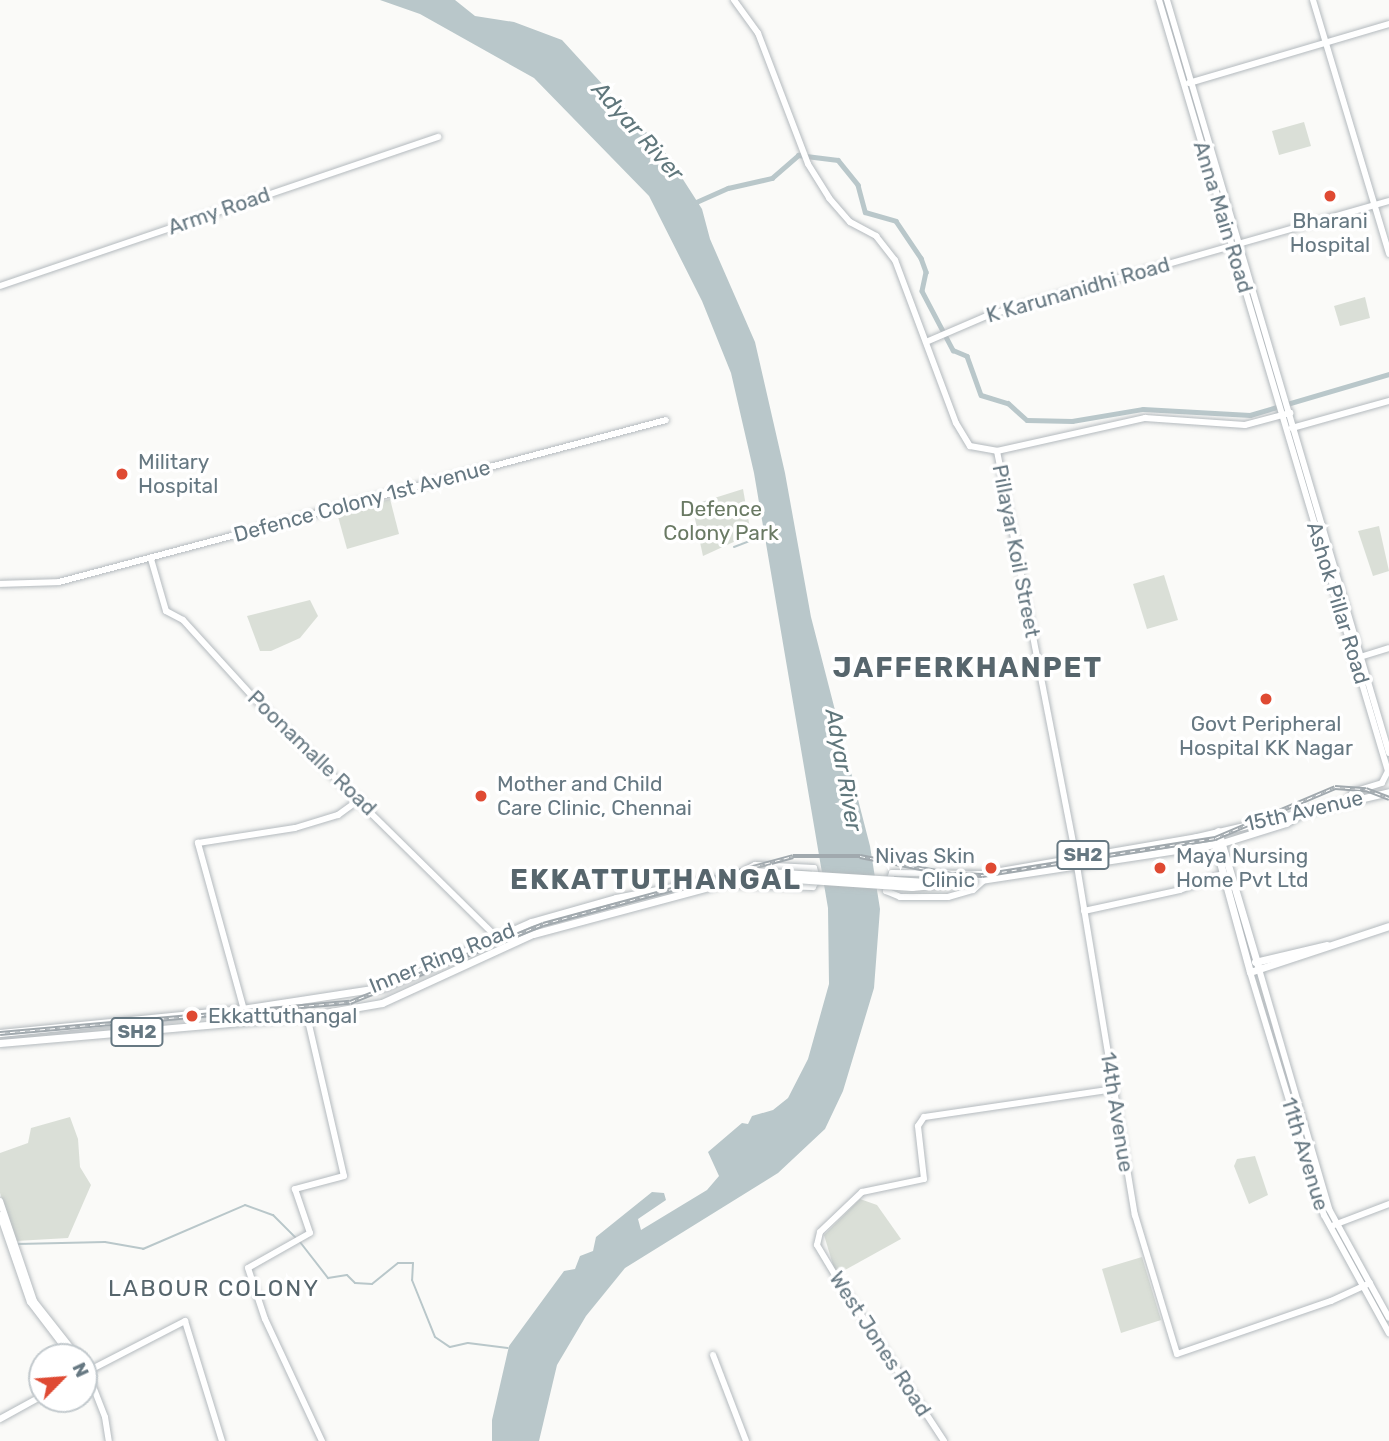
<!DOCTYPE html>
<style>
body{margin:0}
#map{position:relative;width:1389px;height:1441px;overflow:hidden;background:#fafaf8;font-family:Rubik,sans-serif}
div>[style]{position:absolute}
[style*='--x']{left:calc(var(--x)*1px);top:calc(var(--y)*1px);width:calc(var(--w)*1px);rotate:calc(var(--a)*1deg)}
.green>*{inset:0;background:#dadfd7}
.water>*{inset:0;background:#b9c7ca}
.stream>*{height:2px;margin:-1px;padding:0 1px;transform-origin:1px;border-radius:1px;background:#b9c7ca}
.canal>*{height:4.5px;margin:-2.25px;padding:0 2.25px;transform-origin:2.25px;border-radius:2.25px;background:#b9c7ca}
.roads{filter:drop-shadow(0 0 2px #b4babe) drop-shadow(0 0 2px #b4babe)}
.secondary>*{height:6px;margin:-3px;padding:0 3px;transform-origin:3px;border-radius:3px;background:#fff}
.primary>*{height:7px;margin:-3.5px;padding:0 3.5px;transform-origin:3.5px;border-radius:3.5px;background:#fff}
.rail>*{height:4.5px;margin-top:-2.25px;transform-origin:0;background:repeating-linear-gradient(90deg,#fff 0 5px,#a1a9ae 0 10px);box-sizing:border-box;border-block:2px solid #a1a9ae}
.bridges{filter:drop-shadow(0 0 2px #b5bbbe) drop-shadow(0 0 2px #b5bbbe)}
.primary-bridge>*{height:7px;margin:-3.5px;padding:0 3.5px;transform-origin:3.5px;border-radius:3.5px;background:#fff}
.dots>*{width:19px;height:19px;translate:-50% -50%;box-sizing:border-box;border:4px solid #fff;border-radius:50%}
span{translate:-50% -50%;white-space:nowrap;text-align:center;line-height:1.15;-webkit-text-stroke:7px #fff;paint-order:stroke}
.shield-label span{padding:2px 5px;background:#fff;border:2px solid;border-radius:5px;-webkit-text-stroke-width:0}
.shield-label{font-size:19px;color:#667882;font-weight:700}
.street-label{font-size:21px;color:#667882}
.poi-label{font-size:21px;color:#667882}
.left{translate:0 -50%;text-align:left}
.right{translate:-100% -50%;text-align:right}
.park-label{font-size:21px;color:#6a7a64}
.water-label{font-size:23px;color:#60777c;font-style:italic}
.neighbourhood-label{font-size:23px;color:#57666d;letter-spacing:2px}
.district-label{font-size:28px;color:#57666d;font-weight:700;letter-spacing:2px}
.north{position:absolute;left:28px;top:1343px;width:70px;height:70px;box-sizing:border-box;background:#fff;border:2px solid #c2c9cd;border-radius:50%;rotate:65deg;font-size:19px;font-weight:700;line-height:28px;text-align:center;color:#667882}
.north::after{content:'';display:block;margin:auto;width:24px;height:32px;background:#df4a33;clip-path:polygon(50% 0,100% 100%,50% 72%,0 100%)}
</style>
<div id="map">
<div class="green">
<div style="clip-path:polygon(1304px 122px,1311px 146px,1279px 155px,1272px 131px)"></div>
<div style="clip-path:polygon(1365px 297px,1370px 318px,1340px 326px,1334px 306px)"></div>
<div style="clip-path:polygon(743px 489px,751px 534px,703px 556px,692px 505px)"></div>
<div style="clip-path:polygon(390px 499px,399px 534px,347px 549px,337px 513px)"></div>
<div style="clip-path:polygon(1379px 526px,1389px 571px,1373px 576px,1358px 531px)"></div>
<div style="clip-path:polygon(1164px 575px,1178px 620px,1147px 629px,1133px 584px)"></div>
<div style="clip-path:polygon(310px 600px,318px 616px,300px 638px,271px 651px,260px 651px,247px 616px)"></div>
<div style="clip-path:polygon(70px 1117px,78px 1139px,80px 1167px,91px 1185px,68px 1238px,16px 1241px,0 1193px,0 1153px,28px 1143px,31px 1128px)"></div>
<div style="clip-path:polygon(1255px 1156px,1268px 1195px,1249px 1204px,1234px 1166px,1237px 1159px)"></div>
<div style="clip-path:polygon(860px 1199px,877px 1205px,901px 1239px,836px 1275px,824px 1235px)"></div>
<div style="clip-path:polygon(1142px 1257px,1161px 1320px,1121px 1333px,1102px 1269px)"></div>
</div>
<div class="water">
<div style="clip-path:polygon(380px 0,455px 0,475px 16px,514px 22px,562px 40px,668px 156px,702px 209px,710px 239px,755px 342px,785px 473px,811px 617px,870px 846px,880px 909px,874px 988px,843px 1091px,825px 1129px,778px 1173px,625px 1268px,586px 1316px,557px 1365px,539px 1441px,492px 1441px,492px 1420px,509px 1346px,564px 1271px,575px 1269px,580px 1256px,593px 1251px,596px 1237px,652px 1192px,664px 1193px,666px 1200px,638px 1219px,641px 1230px,707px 1190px,719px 1176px,708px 1152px,742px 1123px,748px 1124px,752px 1116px,773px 1110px,788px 1098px,808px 1059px,829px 984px,828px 908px,754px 473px,731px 373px,702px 301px,649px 196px,534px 78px,420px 14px)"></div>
</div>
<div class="stream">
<div style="--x:734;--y:547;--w:33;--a:-21"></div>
<div style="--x:300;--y:1242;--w:46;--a:52.1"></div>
<div style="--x:328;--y:1278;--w:19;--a:-9"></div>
<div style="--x:347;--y:1275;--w:11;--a:45"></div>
<div style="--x:355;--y:1283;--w:17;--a:3"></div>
<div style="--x:372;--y:1284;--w:33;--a:-39"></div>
<div style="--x:398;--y:1263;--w:15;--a:0"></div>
<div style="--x:413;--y:1263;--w:17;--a:93"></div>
<div style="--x:412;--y:1280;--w:61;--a:68"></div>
<div style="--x:435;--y:1337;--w:18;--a:34"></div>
<div style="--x:450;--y:1347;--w:18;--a:-13"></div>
<div style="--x:468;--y:1343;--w:40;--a:7.1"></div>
<div style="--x:18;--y:1244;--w:87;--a:-1.3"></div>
<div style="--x:105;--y:1242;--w:39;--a:10"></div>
<div style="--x:143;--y:1249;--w:111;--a:-23.3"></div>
<div style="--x:245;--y:1205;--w:30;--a:20"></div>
<div style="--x:273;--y:1215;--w:33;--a:45"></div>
</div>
<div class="canal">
<div style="--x:694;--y:203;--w:37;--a:-24"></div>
<div style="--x:728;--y:188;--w:45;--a:-12.8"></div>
<div style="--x:772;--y:178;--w:35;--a:-41"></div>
<div style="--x:798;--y:155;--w:40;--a:7.1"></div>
<div style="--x:838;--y:160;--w:32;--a:51"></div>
<div style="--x:858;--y:185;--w:28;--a:75"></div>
<div style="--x:865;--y:212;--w:32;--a:16"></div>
<div style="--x:896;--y:221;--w:45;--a:56"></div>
<div style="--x:921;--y:258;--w:15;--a:70"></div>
<div style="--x:926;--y:272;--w:19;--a:102"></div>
<div style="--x:922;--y:291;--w:67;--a:62.3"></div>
<div style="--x:953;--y:350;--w:15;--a:23"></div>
<div style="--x:967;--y:356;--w:41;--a:70.3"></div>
<div style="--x:981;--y:395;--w:28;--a:17"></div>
<div style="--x:1008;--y:403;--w:25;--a:42"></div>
<div style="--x:1027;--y:420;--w:45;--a:1.3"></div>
<div style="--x:1072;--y:421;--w:72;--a:-9.6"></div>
<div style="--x:1143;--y:409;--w:107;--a:3.2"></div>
<div style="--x:1250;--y:415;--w:145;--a:-16.4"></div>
</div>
<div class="roads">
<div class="secondary">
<div style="--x:734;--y:0;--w:41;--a:54"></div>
<div style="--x:758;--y:33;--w:140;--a:69.1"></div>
<div style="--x:808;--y:164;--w:40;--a:58"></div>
<div style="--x:829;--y:198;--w:32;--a:49"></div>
<div style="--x:850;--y:222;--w:30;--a:28"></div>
<div style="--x:876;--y:236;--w:31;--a:52"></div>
<div style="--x:895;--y:260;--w:174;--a:69.5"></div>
<div style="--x:956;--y:423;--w:27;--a:59"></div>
<div style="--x:970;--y:446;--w:27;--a:10"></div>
<div style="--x:997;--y:451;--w:152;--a:-12.6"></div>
<div style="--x:1145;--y:418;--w:100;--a:4"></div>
<div style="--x:1245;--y:425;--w:47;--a:-14.9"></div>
<div style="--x:1159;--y:0;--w:804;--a:73.46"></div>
<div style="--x:1388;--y:771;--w:13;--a:117"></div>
<div style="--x:1382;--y:783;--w:30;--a:163"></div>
<div style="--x:1353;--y:792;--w:7;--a:124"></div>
<div style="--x:1167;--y:0;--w:785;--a:73.57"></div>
<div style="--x:1313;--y:0;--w:265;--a:73.3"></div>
<div style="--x:1189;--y:83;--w:209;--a:-16.4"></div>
<div style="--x:0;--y:286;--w:463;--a:-18.8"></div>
<div style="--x:926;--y:342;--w:69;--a:-23.2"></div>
<div style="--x:989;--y:315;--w:416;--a:-15.9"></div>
<div style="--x:1292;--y:428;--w:101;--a:-15.6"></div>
<div style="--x:997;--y:451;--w:413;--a:79"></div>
<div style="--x:151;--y:559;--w:54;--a:73.9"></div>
<div style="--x:166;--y:611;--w:19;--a:28"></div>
<div style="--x:183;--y:620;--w:107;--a:47.7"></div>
<div style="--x:255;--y:699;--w:337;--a:44.6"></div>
<div style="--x:0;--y:584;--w:59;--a:-1.9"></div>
<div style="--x:59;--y:582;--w:628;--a:-14.94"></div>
<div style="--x:1360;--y:657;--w:30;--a:-17"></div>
<div style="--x:1077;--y:866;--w:354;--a:80.6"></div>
<div style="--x:1135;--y:1215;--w:145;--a:73.2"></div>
<div style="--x:1177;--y:1354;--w:163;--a:-19"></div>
<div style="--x:1331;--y:1301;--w:43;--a:-24.8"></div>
<div style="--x:982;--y:874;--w:90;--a:-179.4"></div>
<div style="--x:892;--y:873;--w:19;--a:108"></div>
<div style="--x:886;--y:891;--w:15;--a:23"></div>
<div style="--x:900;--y:897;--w:48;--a:0"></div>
<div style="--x:948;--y:897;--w:26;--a:-16"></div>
<div style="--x:973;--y:890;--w:15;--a:-42"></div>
<div style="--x:738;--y:879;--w:6;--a:81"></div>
<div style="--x:739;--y:885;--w:74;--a:1.5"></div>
<div style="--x:813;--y:887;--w:9;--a:-63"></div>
<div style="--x:817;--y:879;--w:11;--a:-105"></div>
<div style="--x:814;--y:868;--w:59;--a:-177.1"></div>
<div style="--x:755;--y:865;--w:13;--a:153"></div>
<div style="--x:1084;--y:911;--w:98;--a:-12.3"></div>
<div style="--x:1180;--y:890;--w:45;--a:-20.9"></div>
<div style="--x:1259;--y:969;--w:250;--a:73.7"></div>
<div style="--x:1329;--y:1209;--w:124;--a:61.2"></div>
<div style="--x:1250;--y:972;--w:254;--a:73.1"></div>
<div style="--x:1324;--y:1215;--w:135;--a:61.2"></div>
<div style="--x:307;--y:1016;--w:164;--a:77"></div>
<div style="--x:344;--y:1176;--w:51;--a:165.1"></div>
<div style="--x:295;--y:1189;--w:46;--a:71.2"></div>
<div style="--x:310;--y:1233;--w:71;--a:150.6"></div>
<div style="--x:248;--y:1268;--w:54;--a:71.6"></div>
<div style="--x:265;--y:1319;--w:135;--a:65"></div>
<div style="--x:247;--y:1021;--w:185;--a:-105.4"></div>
<div style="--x:198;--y:843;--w:98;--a:-8.8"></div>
<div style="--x:295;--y:828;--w:45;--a:-16.8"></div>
<div style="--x:338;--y:815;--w:27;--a:-36"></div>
<div style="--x:0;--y:1201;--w:106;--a:71.2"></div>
<div style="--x:34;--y:1301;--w:71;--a:51.8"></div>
<div style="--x:0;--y:1215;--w:92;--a:71"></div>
<div style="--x:30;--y:1302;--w:69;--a:52.6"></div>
<div style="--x:1334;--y:1225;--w:59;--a:-20.9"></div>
<div style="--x:713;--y:1355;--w:92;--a:69"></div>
<div style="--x:84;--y:1368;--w:9;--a:13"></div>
<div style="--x:93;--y:1370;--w:7;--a:124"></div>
<div style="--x:89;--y:1376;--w:44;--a:68.7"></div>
<div style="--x:105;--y:1417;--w:24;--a:81"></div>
<div style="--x:92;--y:1369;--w:105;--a:-27.3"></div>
<div style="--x:185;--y:1321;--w:126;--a:72.9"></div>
<div style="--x:0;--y:1419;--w:48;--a:-28.7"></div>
<div style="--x:944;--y:1441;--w:199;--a:-123.3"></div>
<div style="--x:835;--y:1275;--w:35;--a:-121"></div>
<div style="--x:817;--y:1245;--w:13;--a:-77"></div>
<div style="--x:820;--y:1232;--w:58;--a:-43.6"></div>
<div style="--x:862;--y:1192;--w:63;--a:-11.8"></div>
<div style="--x:924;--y:1179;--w:53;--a:-96.5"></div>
<div style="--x:918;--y:1126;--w:11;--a:-56"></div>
<div style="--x:924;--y:1117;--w:191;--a:-8.4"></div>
</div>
<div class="primary">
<div style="--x:1218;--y:831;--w:144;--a:73.5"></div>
<div style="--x:1215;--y:844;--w:133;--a:74.7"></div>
<div style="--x:1250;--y:972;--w:146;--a:-18.3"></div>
<div style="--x:971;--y:876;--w:228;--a:-9.8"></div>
<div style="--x:1196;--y:837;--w:198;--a:-13.1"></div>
<div style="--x:974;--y:881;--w:251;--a:-8.7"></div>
<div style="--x:1222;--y:843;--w:67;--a:-17.4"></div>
<div style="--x:1286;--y:823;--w:25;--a:-32"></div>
<div style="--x:1255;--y:962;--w:74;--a:-13.3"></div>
<div style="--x:0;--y:1033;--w:243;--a:-5.7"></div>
<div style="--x:242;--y:1009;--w:145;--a:-8.7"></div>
<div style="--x:385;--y:987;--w:160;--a:-24"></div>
<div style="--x:531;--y:922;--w:88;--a:-15.8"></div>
<div style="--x:616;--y:898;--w:141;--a:-11.1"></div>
<div style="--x:0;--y:1043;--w:308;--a:-5"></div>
<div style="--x:307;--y:1016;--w:76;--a:-9.8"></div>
<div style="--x:382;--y:1003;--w:166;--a:-24.6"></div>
<div style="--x:533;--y:934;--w:225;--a:-15"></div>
</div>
</div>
<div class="rail">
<div style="--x:0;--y:1033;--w:351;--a:-5.1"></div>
<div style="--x:350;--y:1002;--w:208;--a:-22"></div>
<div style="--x:543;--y:924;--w:259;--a:-15.2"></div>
<div style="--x:793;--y:856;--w:67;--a:0"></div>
<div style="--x:860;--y:856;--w:93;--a:11.2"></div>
<div style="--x:951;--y:874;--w:31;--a:2"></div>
<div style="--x:982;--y:875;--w:236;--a:-9"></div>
<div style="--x:1215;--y:838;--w:130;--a:-23"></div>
<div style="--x:1335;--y:787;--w:31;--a:4"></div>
<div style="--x:1366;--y:789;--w:25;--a:21"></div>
</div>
<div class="bridges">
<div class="primary-bridge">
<div style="--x:754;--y:871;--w:168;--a:3.7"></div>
<div style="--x:922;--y:882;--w:49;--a:-7"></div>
<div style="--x:750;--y:876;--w:162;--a:3.9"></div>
<div style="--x:912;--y:887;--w:62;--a:-5.5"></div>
</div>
</div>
<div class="dots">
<div style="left:1330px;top:196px;background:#df4a33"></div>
<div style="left:122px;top:474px;background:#df4a33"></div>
<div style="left:1266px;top:699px;background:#df4a33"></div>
<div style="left:481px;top:796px;background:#df4a33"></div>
<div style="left:991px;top:868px;background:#df4a33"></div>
<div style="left:1160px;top:868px;background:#df4a33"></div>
<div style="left:192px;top:1016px;background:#df4a33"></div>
</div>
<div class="shield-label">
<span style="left:1083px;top:855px">SH2</span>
<span style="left:137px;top:1032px">SH2</span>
</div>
<div class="street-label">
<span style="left:219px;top:211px;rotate:-19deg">Army Road</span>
<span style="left:1223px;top:217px;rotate:73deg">Anna Main Road</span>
<span style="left:1078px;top:290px;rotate:-16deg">K Karunanidhi Road</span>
<span style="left:362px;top:501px;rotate:-15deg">Defence Colony 1st Avenue</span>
<span style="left:1016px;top:551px;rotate:79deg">Pillayar Koil Street</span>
<span style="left:1338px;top:603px;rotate:73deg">Ashok Pillar Road</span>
<span style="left:312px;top:753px;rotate:44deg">Poonamalle Road</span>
<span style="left:1304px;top:811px;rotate:-13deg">15th Avenue</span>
<span style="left:442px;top:958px;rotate:-22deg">Inner Ring Road</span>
<span style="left:1117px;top:1112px;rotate:81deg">14th Avenue</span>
<span style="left:1305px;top:1154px;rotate:73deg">11th Avenue</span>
<span style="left:880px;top:1344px;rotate:57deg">West Jones Road</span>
</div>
<div class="poi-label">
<span style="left:1330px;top:233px">Bharani<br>Hospital</span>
<span class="left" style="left:138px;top:474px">Military<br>Hospital</span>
<span style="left:1266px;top:736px">Govt Peripheral<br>Hospital KK Nagar</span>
<span class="left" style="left:497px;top:796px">Mother and Child<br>Care Clinic, Chennai</span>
<span class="right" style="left:975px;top:868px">Nivas Skin<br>Clinic</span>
<span class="left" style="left:1176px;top:868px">Maya Nursing<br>Home Pvt Ltd</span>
<span class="left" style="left:208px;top:1016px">Ekkattuthangal</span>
</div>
<div class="park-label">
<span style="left:721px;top:521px">Defence<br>Colony Park</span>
</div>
<div class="water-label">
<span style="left:638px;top:131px;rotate:48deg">Adyar River</span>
<span style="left:844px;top:770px;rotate:80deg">Adyar River</span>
</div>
<div class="neighbourhood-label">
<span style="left:214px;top:1288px">LABOUR COLONY</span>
</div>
<div class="district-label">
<span style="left:968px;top:668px">JAFFERKHANPET</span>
<span style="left:656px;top:880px">EKKATTUTHANGAL</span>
</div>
<div class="north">N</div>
</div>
